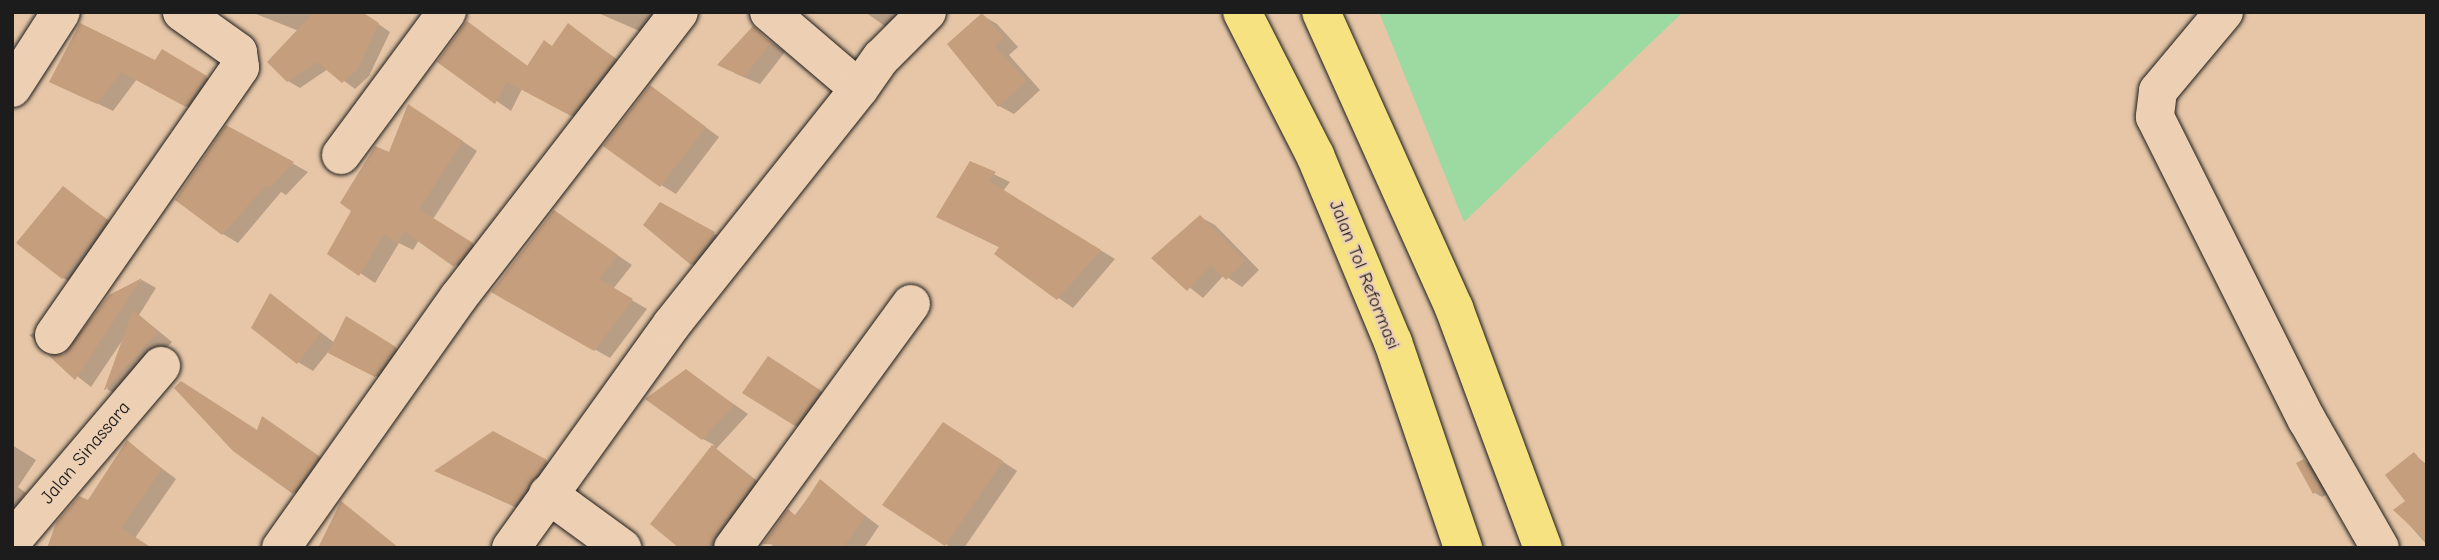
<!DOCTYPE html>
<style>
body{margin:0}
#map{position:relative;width:2439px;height:560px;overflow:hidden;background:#e6c6a7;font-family:"Comic Neue",sans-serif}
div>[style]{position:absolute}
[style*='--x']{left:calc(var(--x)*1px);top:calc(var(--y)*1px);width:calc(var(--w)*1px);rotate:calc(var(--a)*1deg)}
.green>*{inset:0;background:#9ddaa1}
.shadow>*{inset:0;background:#0003}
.building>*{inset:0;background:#c49e7d}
.roads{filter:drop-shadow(0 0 2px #1c1c1c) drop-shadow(0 0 2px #1c1c1c)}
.minor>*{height:38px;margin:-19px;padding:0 19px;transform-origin:19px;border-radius:19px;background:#edd0b4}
.motorway>*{height:38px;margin:-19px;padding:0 19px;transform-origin:19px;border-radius:19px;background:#f6e281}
span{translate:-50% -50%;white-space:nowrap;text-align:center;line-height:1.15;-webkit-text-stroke:5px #edd0b4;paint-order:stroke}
.street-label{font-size:19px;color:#1c1c1c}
.frame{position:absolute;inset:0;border:14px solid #1c1c1c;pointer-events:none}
</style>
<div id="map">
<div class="green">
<div style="clip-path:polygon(1379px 12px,1683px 12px,1464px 222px)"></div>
</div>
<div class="shadow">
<div style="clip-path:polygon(361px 12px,390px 32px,369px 76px,355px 89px,328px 69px,300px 88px,288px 81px,299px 31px,256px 14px)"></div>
<div style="clip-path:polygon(596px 12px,676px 12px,653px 37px)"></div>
<div style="clip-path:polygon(865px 12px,907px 12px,889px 29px)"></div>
<div style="clip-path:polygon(982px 15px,997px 24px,1018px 47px,1009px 55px,1040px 90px,1014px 114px,999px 106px)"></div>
<div style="clip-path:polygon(468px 23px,529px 67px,553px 48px,569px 25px,629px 68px,587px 124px,522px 89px,511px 111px,440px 62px)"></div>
<div style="clip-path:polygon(753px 29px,785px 52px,760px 84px,734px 73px)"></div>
<div style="clip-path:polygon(162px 52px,221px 86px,201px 114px,137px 79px,113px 111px,51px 81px,156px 63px)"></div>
<div style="clip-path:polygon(651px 87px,719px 137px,676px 194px,661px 185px)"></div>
<div style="clip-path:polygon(424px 115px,477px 151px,433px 219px,487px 253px,470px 274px,419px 240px,413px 250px,399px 243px,375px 283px,330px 253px,390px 155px)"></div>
<div style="clip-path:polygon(227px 127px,308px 172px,286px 195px,281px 192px,238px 243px,223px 234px)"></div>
<div style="clip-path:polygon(971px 163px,1010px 182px,1003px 191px,1115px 259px,1073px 308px,996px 254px,1001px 248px,938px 217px)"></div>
<div style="clip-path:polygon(63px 188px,121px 229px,77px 286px,63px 278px)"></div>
<div style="clip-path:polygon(661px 204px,729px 242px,707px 272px,692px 264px)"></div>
<div style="clip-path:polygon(554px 212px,632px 265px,613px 289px,647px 309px,610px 358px,493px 291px)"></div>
<div style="clip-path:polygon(1200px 217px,1215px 225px,1259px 270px,1242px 287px,1224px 275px,1203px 298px,1153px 258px)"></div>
<div style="clip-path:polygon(142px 280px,156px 288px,139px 315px,172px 342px,120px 397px,107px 389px,124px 338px,91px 387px,53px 357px,63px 357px,110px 296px)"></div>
<div style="clip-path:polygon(271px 295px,335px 343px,347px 319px,410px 357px,391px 384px,329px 351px,313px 371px,298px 362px)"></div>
<div style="clip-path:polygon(33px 333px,40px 338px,40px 344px,29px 335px)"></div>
<div style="clip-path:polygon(784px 367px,834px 400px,810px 434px,795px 425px)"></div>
<div style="clip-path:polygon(686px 371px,748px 414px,716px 449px,774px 494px,734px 548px,682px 548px,652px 524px,714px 445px,703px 439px)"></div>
<div style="clip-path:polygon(263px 418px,333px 466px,309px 501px,294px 492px,258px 431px)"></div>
<div style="clip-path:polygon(958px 432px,1017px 471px,964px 548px,951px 548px,946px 544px)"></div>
<div style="clip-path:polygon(494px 433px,561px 470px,530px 514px,437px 471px)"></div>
<div style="clip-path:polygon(127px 442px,176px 479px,135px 538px,49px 548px,89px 503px)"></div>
<div style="clip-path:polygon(12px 445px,36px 460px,18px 487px,26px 493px,12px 511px)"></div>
<div style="clip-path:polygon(2414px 454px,2427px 465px,2427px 545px,2396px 510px,2407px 501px)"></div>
<div style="clip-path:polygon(2304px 461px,2312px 465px,2328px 494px,2322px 497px,2315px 493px)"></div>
<div style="clip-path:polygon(820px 482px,879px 526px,864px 548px,770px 548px)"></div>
</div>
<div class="building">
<div style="clip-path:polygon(314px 12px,362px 12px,379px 23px,358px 69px,342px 83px,317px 62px,287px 82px,267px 62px)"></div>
<div style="clip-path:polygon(982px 13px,1004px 38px,995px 46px,1027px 81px,998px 107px,947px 44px)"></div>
<div style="clip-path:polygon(467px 21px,527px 66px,544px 40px,552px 46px,568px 23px,615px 59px,571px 116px,507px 82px,495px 104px,437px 62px)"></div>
<div style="clip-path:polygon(80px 23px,155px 60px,162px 49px,207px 76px,186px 107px,121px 72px,97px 104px,49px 82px)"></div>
<div style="clip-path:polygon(753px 26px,771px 43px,744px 77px,717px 65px)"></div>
<div style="clip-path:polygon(650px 85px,706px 127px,660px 187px,603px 146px)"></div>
<div style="clip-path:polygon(408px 104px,463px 141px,419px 209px,473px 243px,454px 267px,405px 232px,397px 243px,384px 234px,359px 276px,327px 254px,351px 211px,340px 203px,375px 146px,389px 152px)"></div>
<div style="clip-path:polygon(226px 125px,294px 162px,270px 188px,266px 185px,222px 235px,175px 200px)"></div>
<div style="clip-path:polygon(970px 161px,996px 172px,989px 181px,1101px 250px,1057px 300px,994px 254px,999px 247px,936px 217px)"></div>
<div style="clip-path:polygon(63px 186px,107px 220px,62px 279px,16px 243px)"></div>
<div style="clip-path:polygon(660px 202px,715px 232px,691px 265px,643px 225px)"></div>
<div style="clip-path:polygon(554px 210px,618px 255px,599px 279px,633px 299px,594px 351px,491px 292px)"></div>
<div style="clip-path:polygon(1200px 215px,1245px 261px,1226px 280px,1211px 265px,1187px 291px,1151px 258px)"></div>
<div style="clip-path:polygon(142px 278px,75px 380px,48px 355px,64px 354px,109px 295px)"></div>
<div style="clip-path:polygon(270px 293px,321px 333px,297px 364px,251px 328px)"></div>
<div style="clip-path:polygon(133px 310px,158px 332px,105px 390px,104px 390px)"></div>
<div style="clip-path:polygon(346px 316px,396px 347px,375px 377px,328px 353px)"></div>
<div style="clip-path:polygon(768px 356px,820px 390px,795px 426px,742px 393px)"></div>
<div style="clip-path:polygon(686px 369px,734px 405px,702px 440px,645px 399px)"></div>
<div style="clip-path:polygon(181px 381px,257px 430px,262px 416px,319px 456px,293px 494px,233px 451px,174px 388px)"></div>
<div style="clip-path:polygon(943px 422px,1003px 461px,945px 546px,882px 505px)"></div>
<div style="clip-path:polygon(493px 431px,547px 460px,514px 506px,434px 471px)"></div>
<div style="clip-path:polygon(127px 440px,162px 469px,121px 528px,152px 548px,47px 548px,56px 523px,79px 496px,88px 500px)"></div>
<div style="clip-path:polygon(712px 445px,755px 481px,706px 548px,679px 548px,650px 524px)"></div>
<div style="clip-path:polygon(2414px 452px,2427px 468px,2427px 541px,2393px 510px,2405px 501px,2385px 475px)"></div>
<div style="clip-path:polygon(2304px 459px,2322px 490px,2313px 494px,2296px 463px)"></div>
<div style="clip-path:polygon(820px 479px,865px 516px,843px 548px,763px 544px,788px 509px,796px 516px)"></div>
<div style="clip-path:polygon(341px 501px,399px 548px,318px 548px)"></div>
</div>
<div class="roads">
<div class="minor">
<div style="--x:769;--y:12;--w:118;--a:40.5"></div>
<div style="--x:859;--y:89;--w:38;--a:-55"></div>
<div style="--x:881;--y:58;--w:65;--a:-45"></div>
<div style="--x:2224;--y:12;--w:103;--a:129.9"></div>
<div style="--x:2158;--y:91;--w:26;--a:97"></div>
<div style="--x:2155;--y:117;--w:339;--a:63.4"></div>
<div style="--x:2307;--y:420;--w:147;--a:60.3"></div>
<div style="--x:12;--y:88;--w:90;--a:-57.2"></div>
<div style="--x:341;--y:155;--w:178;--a:-53.5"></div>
<div style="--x:54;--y:335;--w:326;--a:-55.2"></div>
<div style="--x:240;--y:67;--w:15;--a:-98"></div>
<div style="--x:238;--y:52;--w:69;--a:-144.5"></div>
<div style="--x:548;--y:494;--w:92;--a:36.1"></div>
<div style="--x:12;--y:541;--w:230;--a:-49.6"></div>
<div style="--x:281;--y:548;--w:306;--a:-54.7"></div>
<div style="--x:458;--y:298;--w:361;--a:-52.3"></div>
<div style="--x:511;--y:548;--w:276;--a:-54.3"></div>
<div style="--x:672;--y:324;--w:300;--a:-51.5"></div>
<div style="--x:733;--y:548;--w:302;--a:-53.9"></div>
</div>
<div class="motorway">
<div style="--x:1242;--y:12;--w:161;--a:63"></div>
<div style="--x:1315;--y:155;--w:203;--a:67.4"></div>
<div style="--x:1393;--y:342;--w:218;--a:71.2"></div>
<div style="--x:1321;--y:12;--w:325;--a:65.8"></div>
<div style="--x:1454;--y:308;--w:256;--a:69.7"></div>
</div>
</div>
<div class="street-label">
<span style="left:1364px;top:275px;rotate:68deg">Jalan Tol Reformasi</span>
<span style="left:86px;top:453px;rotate:-50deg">Jalan Sinassara</span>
</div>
<div class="frame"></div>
</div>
